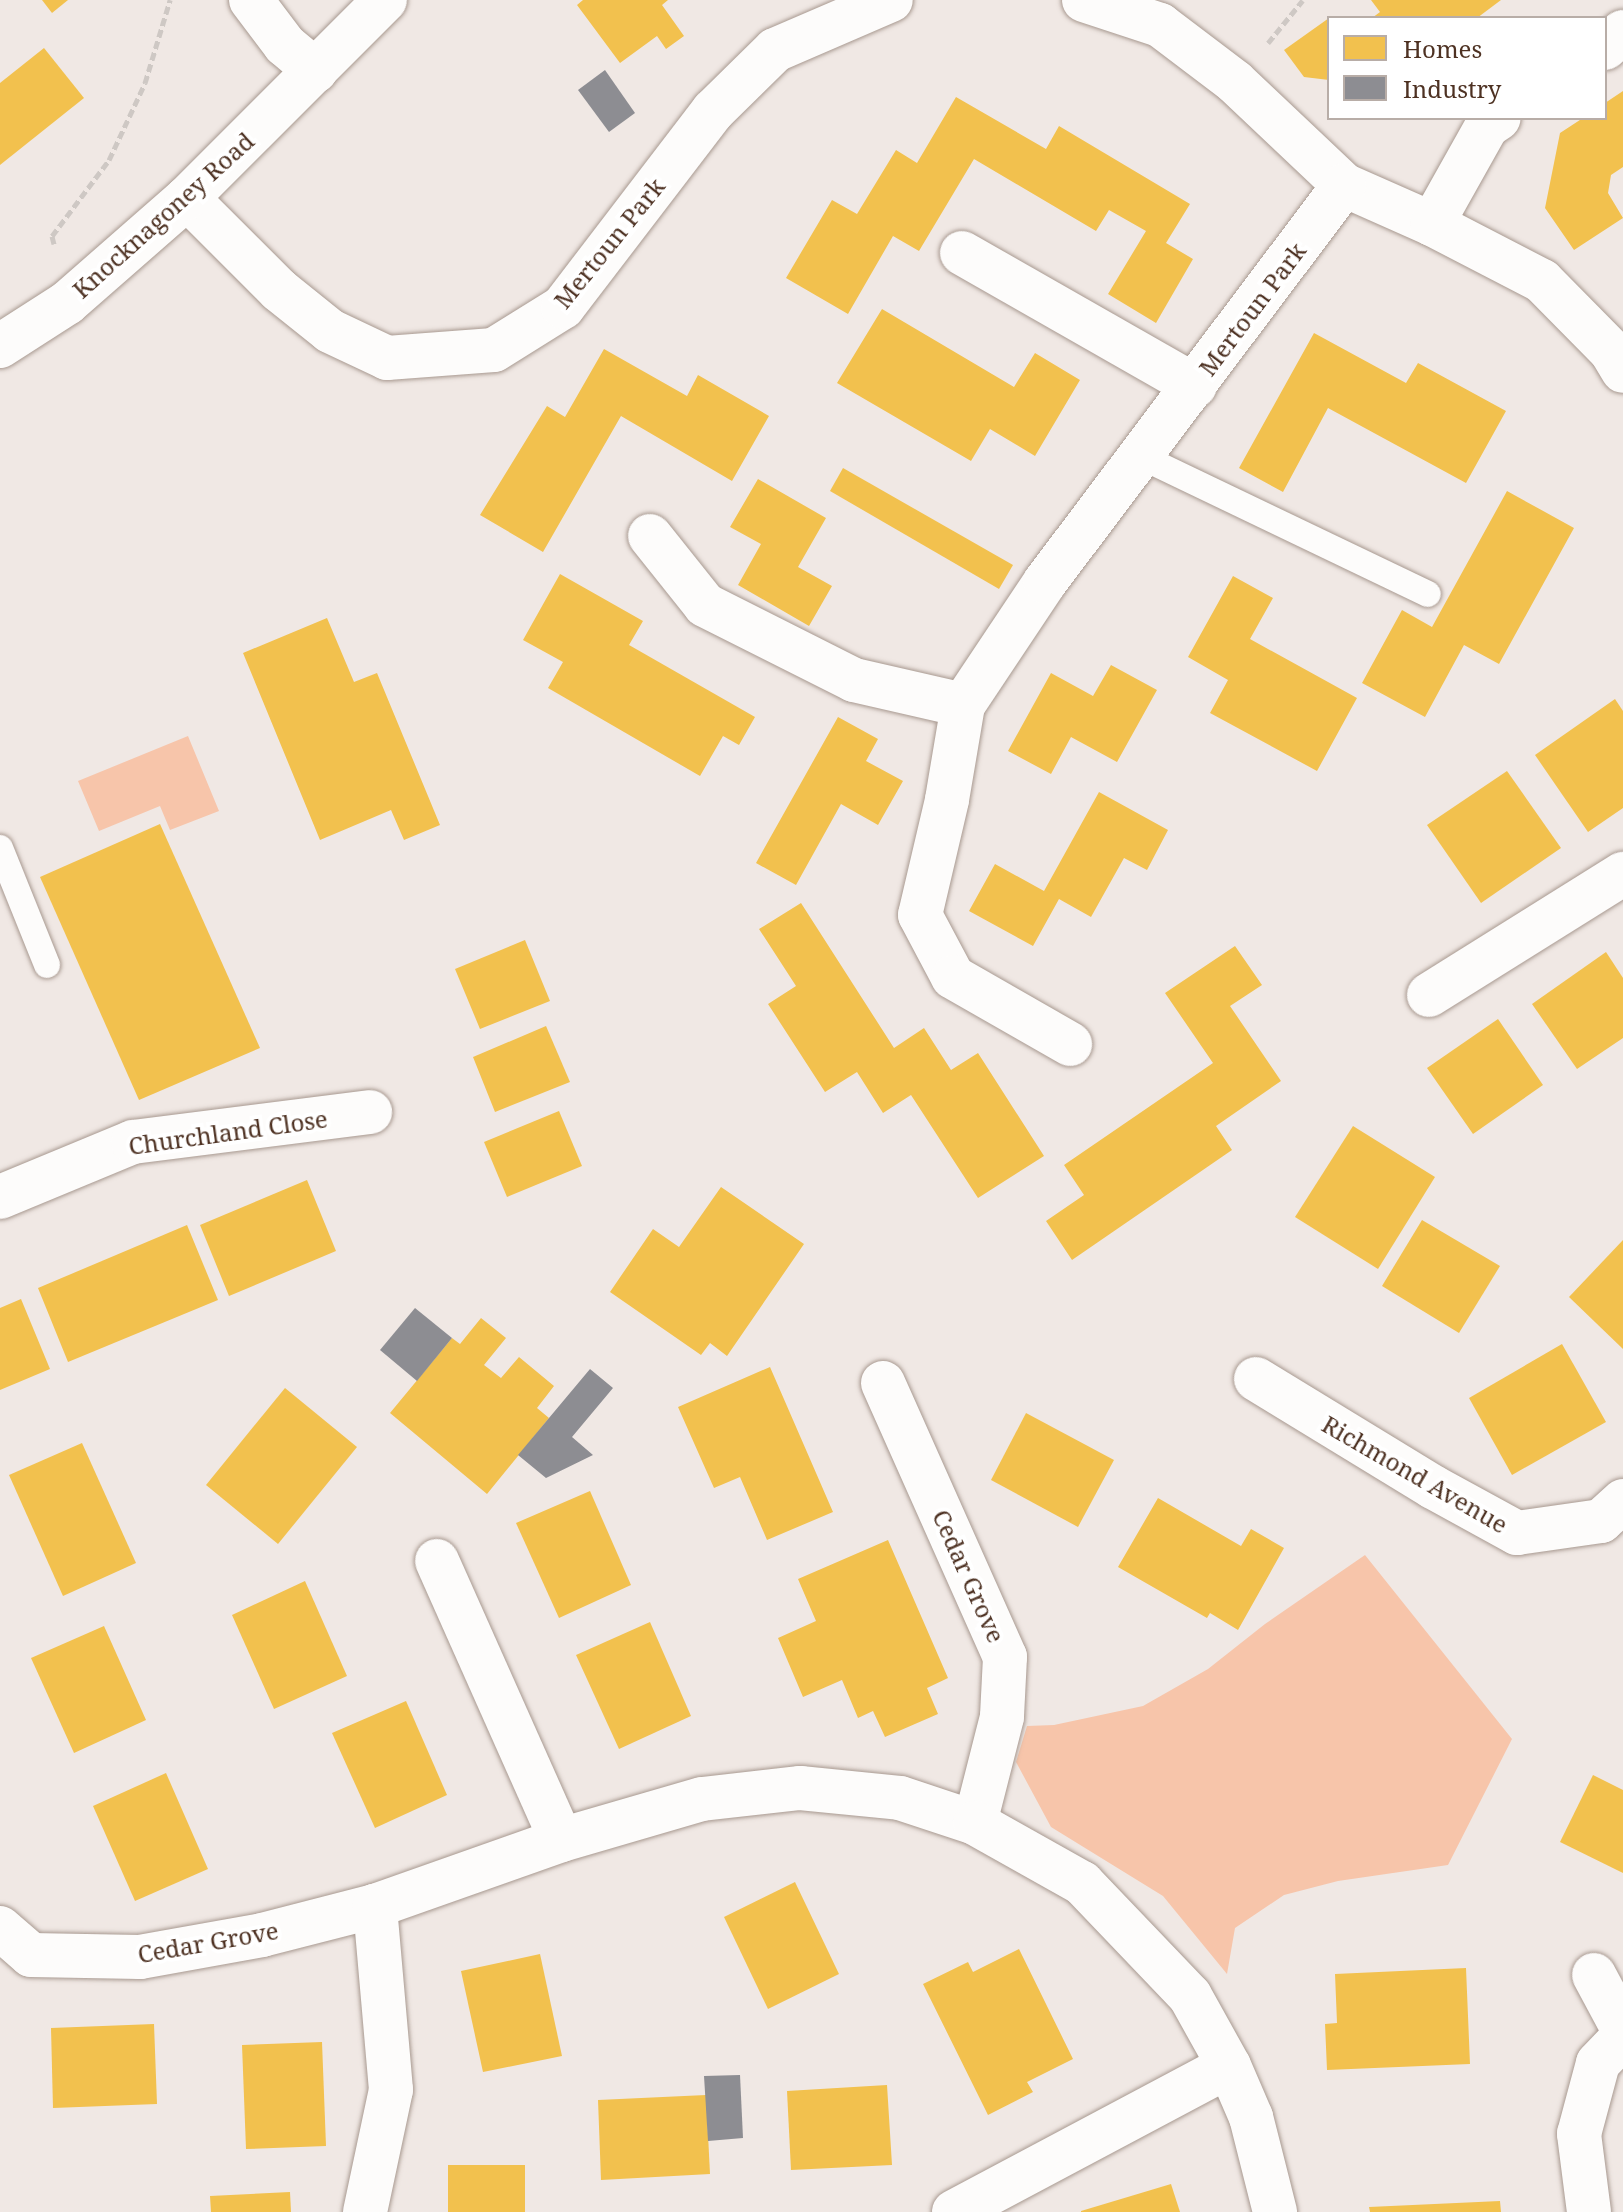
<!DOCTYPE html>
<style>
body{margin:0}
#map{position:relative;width:1623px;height:2212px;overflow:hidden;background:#f0e8e4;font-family:"Noto Serif",serif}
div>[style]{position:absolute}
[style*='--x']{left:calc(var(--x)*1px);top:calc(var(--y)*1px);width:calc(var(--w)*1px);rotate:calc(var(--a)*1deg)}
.green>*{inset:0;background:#f7c5aa}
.homes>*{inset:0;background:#f2c14e}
.industry>*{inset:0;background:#8d8d92}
.path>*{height:5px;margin-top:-2.5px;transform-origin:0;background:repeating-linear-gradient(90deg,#cec8c4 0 8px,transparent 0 12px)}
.roads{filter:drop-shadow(0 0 2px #a89990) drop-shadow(0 0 2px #a89990)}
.service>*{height:26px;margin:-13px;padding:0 13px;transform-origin:13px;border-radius:13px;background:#fdfcfb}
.minor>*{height:44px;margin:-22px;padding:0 22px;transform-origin:22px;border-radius:22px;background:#fdfcfb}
.tertiary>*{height:44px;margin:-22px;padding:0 22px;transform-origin:22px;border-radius:22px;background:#fdfcfb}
span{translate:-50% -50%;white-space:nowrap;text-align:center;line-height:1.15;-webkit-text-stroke:8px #fff;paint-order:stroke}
.street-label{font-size:24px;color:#4e3223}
.legend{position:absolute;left:1327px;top:16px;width:280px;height:104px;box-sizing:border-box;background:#fff;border:2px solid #b8ada7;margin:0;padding:10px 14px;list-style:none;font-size:24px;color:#4e3223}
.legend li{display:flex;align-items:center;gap:16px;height:40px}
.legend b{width:40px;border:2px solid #b8ada7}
</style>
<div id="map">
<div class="green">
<div style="clip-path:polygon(188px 736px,219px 811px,170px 830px,160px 806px,99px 831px,78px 781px)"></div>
<div style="clip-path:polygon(1365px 1555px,1512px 1739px,1448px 1865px,1338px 1881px,1284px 1895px,1235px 1928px,1227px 1974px,1163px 1896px,1051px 1827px,1016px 1762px,1027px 1726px,1054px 1725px,1143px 1706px,1208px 1669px,1265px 1624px)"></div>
</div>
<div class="homes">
<div style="clip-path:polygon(42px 0,68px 0,52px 13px)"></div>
<div style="clip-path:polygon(583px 0,668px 0,662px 5px,684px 36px,666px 49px,657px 36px,620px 63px,577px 5px)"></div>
<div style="clip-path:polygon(1371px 0,1501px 0,1477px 18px,1372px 18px,1380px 12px)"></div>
<div style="clip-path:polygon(1329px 18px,1329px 80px,1304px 77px,1284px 50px)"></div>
<div style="clip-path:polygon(44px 48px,84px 98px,0 165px,0 83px)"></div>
<div style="clip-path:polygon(1623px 91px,1623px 167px,1611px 175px,1608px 193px,1623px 218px,1574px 250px,1545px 208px,1560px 133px,1583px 118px,1605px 118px,1605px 103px)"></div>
<div style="clip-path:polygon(956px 97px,1046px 149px,1059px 126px,1190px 204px,1166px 243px,1193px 259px,1156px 323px,1108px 294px,1146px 231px,1109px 210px,1096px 231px,974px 159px,919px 251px,893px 236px,848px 314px,786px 278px,832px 200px,857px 214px,896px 150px,917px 163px)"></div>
<div style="clip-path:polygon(882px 309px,1014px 387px,1035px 353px,1080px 380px,1035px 456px,990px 429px,971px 461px,837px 383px)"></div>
<div style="clip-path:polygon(1314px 333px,1406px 383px,1418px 363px,1506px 411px,1466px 483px,1328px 408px,1283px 492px,1239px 468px)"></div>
<div style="clip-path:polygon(604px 349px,687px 396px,698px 375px,769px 416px,732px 481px,621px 416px,543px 552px,480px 515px,547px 406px,565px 417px)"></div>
<div style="clip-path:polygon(843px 468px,1013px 565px,999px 589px,830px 491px)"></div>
<div style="clip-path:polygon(758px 479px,826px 518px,798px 567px,832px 586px,809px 626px,738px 585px,761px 544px,730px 527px)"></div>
<div style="clip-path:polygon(1507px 491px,1574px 528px,1499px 664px,1464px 645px,1425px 717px,1362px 683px,1402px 610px,1432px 627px)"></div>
<div style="clip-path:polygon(560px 574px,643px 621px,629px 645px,755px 717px,739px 745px,723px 736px,700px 776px,548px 688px,563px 662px,523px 640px)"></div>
<div style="clip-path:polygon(1233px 576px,1273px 598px,1250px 639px,1357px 698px,1317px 771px,1210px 713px,1228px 680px,1188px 657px)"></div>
<div style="clip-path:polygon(327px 618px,354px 682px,377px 673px,440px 825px,404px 840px,391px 810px,320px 840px,243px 653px)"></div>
<div style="clip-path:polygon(1111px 665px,1157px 690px,1117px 762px,1071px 737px,1051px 774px,1008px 751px,1051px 673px,1093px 696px)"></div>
<div style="clip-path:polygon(1615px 699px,1623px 711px,1623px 808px,1588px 832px,1535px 755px)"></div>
<div style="clip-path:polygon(838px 717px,878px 739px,866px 761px,903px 781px,878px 825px,841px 804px,796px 885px,756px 863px)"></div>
<div style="clip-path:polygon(1507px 771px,1561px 848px,1481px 903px,1427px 825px)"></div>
<div style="clip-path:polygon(1099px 792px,1168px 830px,1147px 870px,1124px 858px,1091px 917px,1059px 899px,1033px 946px,969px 911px,995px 864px,1044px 891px)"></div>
<div style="clip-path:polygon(160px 824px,260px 1048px,139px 1100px,40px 877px)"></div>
<div style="clip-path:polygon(801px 903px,894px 1048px,924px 1028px,951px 1070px,978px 1053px,1044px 1156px,978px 1198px,911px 1095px,883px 1113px,857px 1072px,825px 1092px,768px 1004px,796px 986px,759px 929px)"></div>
<div style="clip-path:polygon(525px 940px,550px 1001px,480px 1029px,455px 969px)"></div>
<div style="clip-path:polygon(1235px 946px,1262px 985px,1230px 1006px,1281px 1081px,1216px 1126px,1232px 1150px,1072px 1260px,1046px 1221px,1084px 1195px,1064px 1165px,1213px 1063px,1165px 993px)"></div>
<div style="clip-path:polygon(1606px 952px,1623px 978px,1623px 1038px,1577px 1069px,1532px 1004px)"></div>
<div style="clip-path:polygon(1498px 1019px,1543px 1085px,1473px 1134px,1427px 1068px)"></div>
<div style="clip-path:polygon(546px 1026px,570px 1082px,495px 1112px,473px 1057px)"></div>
<div style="clip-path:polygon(559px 1111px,582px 1166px,507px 1197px,484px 1142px)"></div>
<div style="clip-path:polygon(1353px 1126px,1435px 1177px,1378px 1269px,1295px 1217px)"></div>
<div style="clip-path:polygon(307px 1180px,336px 1251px,229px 1296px,200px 1225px)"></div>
<div style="clip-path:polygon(721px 1187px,804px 1244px,727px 1356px,710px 1343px,701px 1355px,610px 1292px,653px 1229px,679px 1247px)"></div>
<div style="clip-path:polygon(1422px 1220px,1500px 1266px,1459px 1333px,1382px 1286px)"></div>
<div style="clip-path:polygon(187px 1225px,218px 1300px,68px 1362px,38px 1288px)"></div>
<div style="clip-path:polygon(1623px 1240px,1623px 1349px,1569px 1297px)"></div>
<div style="clip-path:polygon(21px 1299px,50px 1369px,0 1390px,0 1308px)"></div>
<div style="clip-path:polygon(481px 1318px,506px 1338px,484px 1365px,501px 1378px,519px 1357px,554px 1386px,537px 1408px,549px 1418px,487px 1494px,390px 1413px,452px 1338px,460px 1344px)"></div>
<div style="clip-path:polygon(1562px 1344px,1606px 1422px,1512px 1475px,1469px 1398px)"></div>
<div style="clip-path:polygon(770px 1367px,833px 1512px,767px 1540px,740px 1477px,714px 1488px,678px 1407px)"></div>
<div style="clip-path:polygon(285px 1388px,357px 1447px,278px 1544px,206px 1485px)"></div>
<div style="clip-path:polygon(1026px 1413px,1114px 1460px,1078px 1527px,991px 1480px)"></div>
<div style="clip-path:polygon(82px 1443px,136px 1563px,63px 1596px,9px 1475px)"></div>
<div style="clip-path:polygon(590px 1491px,631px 1585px,559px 1618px,516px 1523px)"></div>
<div style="clip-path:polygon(1158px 1498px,1241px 1546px,1251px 1529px,1284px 1548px,1238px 1630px,1210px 1613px,1207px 1618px,1118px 1567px)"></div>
<div style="clip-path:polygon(888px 1540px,948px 1678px,927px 1688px,938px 1714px,885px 1737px,873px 1711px,858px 1718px,842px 1680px,803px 1697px,778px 1638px,816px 1621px,798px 1579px)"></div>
<div style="clip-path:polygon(305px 1581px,347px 1676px,274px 1709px,232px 1615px)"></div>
<div style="clip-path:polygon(650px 1622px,691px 1716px,619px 1749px,576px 1655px)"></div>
<div style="clip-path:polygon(104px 1626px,146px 1720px,74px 1753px,31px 1658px)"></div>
<div style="clip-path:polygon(406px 1701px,447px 1795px,375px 1828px,332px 1733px)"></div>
<div style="clip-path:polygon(166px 1773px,208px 1869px,135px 1901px,93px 1806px)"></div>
<div style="clip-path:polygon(1593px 1775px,1623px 1790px,1623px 1873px,1560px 1842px)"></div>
<div style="clip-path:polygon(795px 1882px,839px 1974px,768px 2009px,724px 1917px)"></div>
<div style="clip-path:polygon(1019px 1949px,1073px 2059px,1027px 2082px,1033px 2092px,988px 2115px,923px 1984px,968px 1962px,973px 1972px)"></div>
<div style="clip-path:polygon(540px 1954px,562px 2056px,483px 2072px,461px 1971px)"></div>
<div style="clip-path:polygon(1466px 1968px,1470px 2064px,1327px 2070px,1325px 2024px,1337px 2023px,1335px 1974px)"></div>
<div style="clip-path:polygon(154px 2024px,157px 2104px,53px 2108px,51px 2028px)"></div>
<div style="clip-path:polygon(322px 2042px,326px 2146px,246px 2149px,242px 2045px)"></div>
<div style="clip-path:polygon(887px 2085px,892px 2165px,791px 2170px,787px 2091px)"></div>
<div style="clip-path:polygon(706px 2095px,710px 2174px,601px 2180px,598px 2100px)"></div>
<div style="clip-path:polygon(448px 2165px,525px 2165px,525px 2212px,448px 2212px)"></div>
<div style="clip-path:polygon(1171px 2184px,1180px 2212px,1081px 2212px,1081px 2211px)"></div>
<div style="clip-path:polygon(290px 2192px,291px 2212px,211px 2212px,210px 2196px)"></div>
<div style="clip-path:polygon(1500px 2201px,1501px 2212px,1370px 2212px,1369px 2207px)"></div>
</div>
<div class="industry">
<div style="clip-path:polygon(605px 70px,635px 113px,609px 132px,578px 90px)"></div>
<div style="clip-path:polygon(415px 1308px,452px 1338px,417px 1381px,380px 1350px)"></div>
<div style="clip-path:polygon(590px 1369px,613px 1388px,572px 1437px,593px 1455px,546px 1478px,518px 1455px)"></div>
<div style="clip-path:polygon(740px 2075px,743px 2138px,708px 2141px,704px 2076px)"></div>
</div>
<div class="path">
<div style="--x:1268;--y:43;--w:55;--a:-50.9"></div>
<div style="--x:54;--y:244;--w:8;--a:-104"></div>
<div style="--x:52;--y:236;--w:95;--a:-53.1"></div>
<div style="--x:109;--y:160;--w:85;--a:-64.9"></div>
<div style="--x:145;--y:83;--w:87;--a:-73.2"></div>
</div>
<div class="roads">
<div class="service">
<div style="--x:1140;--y:456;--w:319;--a:25.6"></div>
<div style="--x:0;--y:848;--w:126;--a:68.1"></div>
</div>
<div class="minor">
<div style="--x:251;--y:0;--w:56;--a:52.9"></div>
<div style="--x:285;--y:45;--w:40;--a:40"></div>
<div style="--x:1084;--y:0;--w:80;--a:18.2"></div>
<div style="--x:1160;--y:25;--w:94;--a:37.2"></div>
<div style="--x:1235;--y:82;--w:150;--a:43.4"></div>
<div style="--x:1344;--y:185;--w:96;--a:23.9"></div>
<div style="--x:1432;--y:224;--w:124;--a:27.4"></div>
<div style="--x:1542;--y:281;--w:98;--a:45.4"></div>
<div style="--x:1611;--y:351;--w:23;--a:59"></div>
<div style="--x:1605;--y:48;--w:24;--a:-42"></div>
<div style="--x:187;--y:198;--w:130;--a:45"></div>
<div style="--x:279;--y:290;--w:65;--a:38.8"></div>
<div style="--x:330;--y:331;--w:63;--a:25.3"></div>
<div style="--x:387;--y:358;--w:107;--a:-4.3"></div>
<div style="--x:494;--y:350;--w:81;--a:-31.9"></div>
<div style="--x:563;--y:307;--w:247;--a:-52.6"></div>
<div style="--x:713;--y:111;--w:87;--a:-44.5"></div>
<div style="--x:775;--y:50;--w:126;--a:-23.3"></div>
<div style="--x:1432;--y:224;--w:112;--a:-60.7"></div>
<div style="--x:1487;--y:126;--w:14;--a:-34"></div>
<div style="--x:962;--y:253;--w:268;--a:29.7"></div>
<div style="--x:650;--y:536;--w:88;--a:51.4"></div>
<div style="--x:705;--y:605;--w:167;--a:26.7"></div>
<div style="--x:854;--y:680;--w:112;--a:12.9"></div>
<div style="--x:963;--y:705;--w:148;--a:-56.3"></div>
<div style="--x:1045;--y:582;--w:497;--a:-53"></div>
<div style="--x:963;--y:705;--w:96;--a:99.6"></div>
<div style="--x:947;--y:800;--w:118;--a:103.2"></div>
<div style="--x:920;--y:915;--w:70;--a:62"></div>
<div style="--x:953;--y:977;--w:135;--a:29.8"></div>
<div style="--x:1429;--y:995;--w:229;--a:-32"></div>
<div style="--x:0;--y:1197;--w:144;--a:-22.5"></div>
<div style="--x:133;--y:1142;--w:239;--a:-7.2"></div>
<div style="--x:1256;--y:1379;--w:207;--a:31.4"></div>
<div style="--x:1433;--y:1487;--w:96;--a:28.7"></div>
<div style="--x:1517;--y:1533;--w:85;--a:-8.1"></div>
<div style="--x:1601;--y:1521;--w:30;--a:-42"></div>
<div style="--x:883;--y:1383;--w:300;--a:66"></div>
<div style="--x:1005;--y:1657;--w:60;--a:92.9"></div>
<div style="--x:1002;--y:1717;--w:109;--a:104.3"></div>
<div style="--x:437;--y:1561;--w:305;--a:66"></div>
<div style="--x:0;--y:1928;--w:41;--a:41.1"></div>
<div style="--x:31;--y:1955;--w:109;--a:1.1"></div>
<div style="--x:140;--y:1957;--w:124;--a:-10.2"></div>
<div style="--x:262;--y:1935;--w:117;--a:-14.4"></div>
<div style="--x:375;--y:1906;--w:197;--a:-19.5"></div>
<div style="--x:561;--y:1840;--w:147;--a:-16.2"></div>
<div style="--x:702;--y:1799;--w:99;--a:-6.4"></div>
<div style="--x:800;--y:1788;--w:100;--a:5.7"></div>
<div style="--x:900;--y:1798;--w:79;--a:18.4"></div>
<div style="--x:975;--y:1823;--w:123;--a:29.3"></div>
<div style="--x:1082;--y:1883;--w:156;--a:46.3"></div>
<div style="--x:1190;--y:1996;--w:80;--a:60.9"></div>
<div style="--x:1229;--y:2066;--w:56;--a:66.7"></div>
<div style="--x:1251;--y:2117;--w:98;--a:75.8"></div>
<div style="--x:1594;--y:1975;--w:61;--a:61.8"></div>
<div style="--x:365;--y:2212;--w:125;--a:-78"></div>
<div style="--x:391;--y:2090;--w:185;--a:-95"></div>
<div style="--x:954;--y:2212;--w:311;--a:-28"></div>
<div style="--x:1589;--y:2212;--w:79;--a:-97.3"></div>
<div style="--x:1579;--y:2134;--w:73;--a:-75"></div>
<div style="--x:1598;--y:2063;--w:36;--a:-46"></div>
</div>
<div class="tertiary">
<div style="--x:0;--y:346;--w:80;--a:-32.7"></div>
<div style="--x:67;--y:303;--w:159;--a:-41.2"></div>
<div style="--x:187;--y:198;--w:280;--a:-45"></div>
</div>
</div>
<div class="street-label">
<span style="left:163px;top:215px;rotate:-42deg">Knocknagoney Road</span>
<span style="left:609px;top:243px;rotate:-51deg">Mertoun Park</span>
<span style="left:1252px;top:309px;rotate:-53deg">Mertoun Park</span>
<span style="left:228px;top:1132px;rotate:-8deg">Churchland Close</span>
<span style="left:1415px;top:1474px;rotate:30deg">Richmond Avenue</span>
<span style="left:969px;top:1576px;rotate:66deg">Cedar Grove</span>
<span style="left:208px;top:1942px;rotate:-10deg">Cedar Grove</span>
</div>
<ul class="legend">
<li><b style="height:22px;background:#f2c14e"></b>Homes</li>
<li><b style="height:22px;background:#8d8d92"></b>Industry</li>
</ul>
</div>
